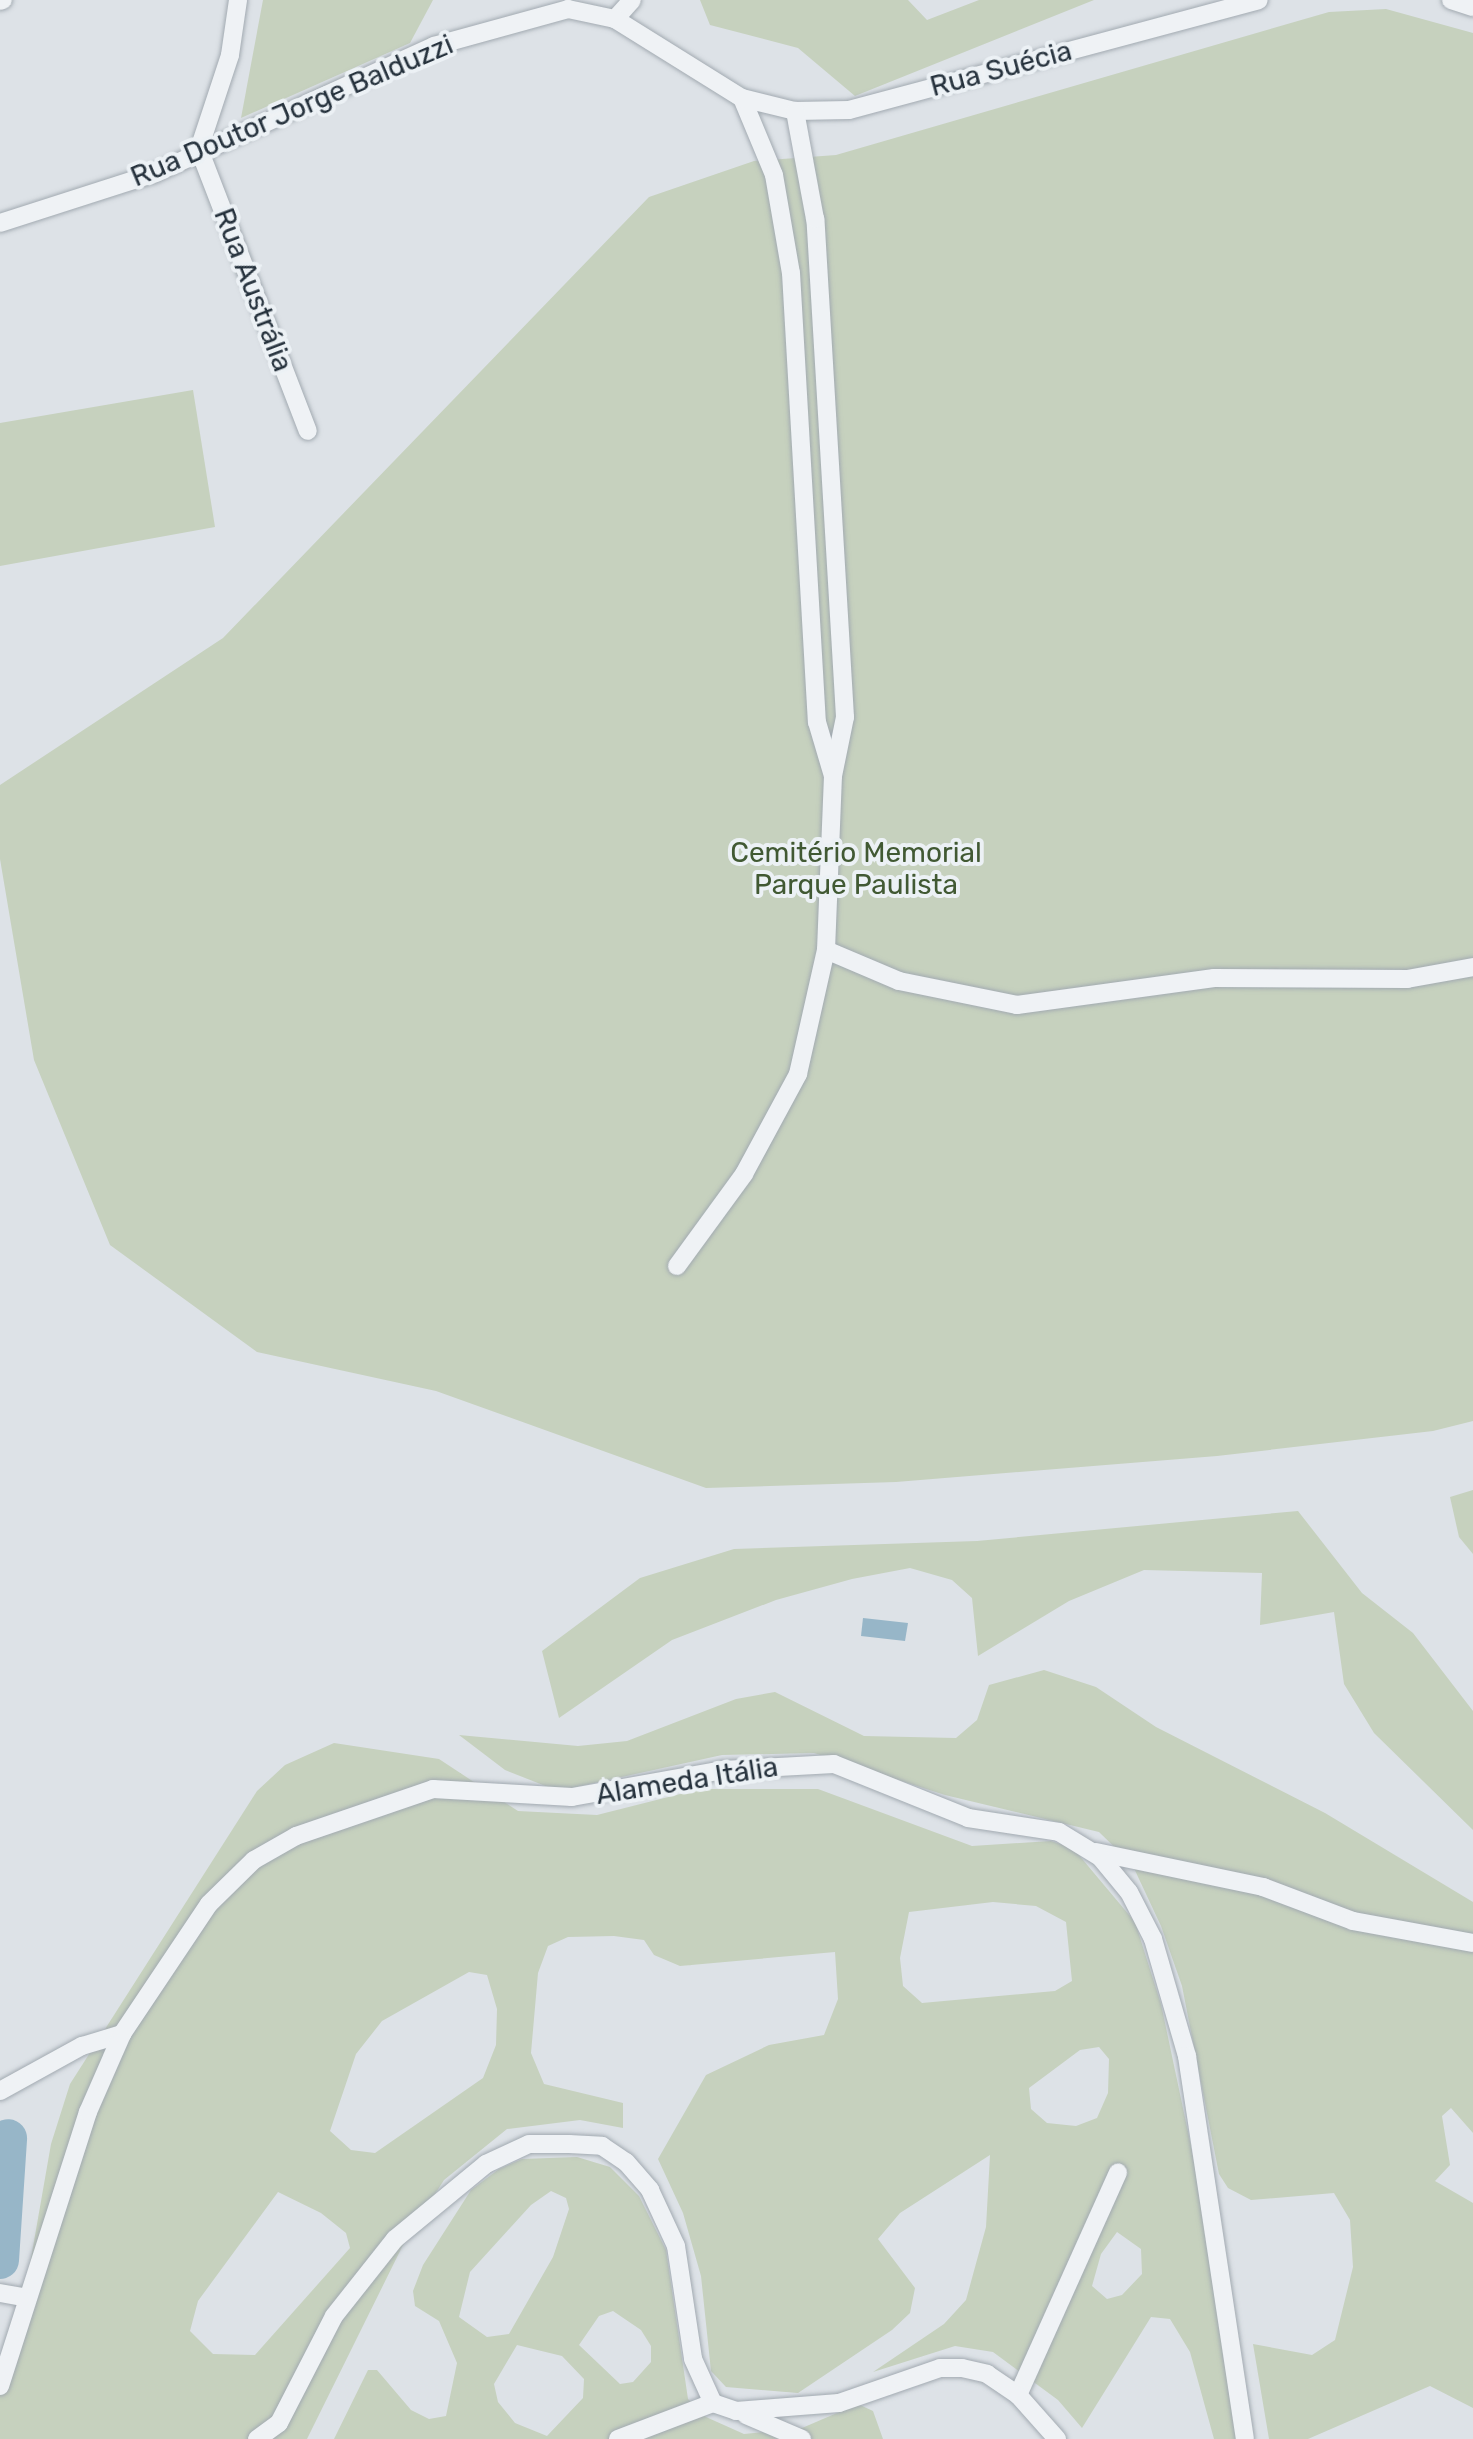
<!DOCTYPE html>
<meta charset="utf-8">
<style>
body{margin:0}
#map{position:relative;width:1473px;height:2439px;overflow:hidden;background:#dde2e7;font-family:Rubik,sans-serif}
div>[style]{position:absolute}
[style*='--x']{left:calc(var(--x)*1px);top:calc(var(--y)*1px);width:calc(var(--w)*1px);rotate:calc(var(--a)*1deg)}
.green>*{inset:0;background:#c6d1be}
.water>*{inset:0;background:#97b6c8}
.river>*{height:38px;margin:-19px;padding:0 19px;transform-origin:19px;border-radius:19px;background:#97b6c8}
.roads{filter:drop-shadow(0 0 2px #a2aab1) drop-shadow(0 0 2px #a2aab1)}
.street>*{height:18px;margin:-9px;padding:0 9px;transform-origin:9px;border-radius:9px;background:#eff2f5}
span{translate:-50% -50%;white-space:nowrap;text-align:center;line-height:1.15;-webkit-text-stroke:8px #ecf1f5;paint-order:stroke}
.street-label{font-size:28px;color:#26323d}
.park-label{font-size:28px;color:#415933}
</style>
<div id="map">
<div class="green">
<div style="clip-path:polygon(263px 0,433px 0,410px 43px,241px 118px)"></div>
<div style="clip-path:polygon(700px 0,908px 0,927px 20px,979px 0,1094px 0,855px 96px,798px 48px,710px 25px)"></div>
<div style="clip-path:polygon(1386px 9px,1473px 33px,1473px 1421px,1433px 1431px,1217px 1456px,896px 1482px,706px 1488px,436px 1391px,257px 1352px,110px 1245px,34px 1060px,0 859px,0 785px,223px 638px,649px 197px,754px 161px,836px 155px,1329px 12px)"></div>
<div style="clip-path:polygon(193px 390px,215px 527px,0 566px,0 423px)"></div>
<div style="clip-path:polygon(1473px 1490px,1473px 1554px,1459px 1537px,1450px 1497px)"></div>
<div style="clip-path:polygon(1298px 1511px,1362px 1593px,1413px 1633px,1473px 1711px,1473px 1830px,1374px 1733px,1344px 1684px,1334px 1612px,1260px 1625px,1262px 1573px,1144px 1570px,1069px 1601px,978px 1656px,972px 1598px,952px 1580px,910px 1568px,852px 1579px,776px 1600px,672px 1640px,559px 1718px,542px 1651px,640px 1578px,734px 1549px,977px 1541px)"></div>
<div style="clip-path:polygon(1044px 1670px,1096px 1687px,1156px 1727px,1325px 1813px,1473px 1902px,1473px 2133px,1451px 2108px,1442px 2116px,1450px 2165px,1435px 2181px,1473px 2203px,1473px 2408px,1430px 2386px,1308px 2439px,1269px 2439px,1253px 2344px,1312px 2355px,1335px 2340px,1353px 2267px,1350px 2220px,1334px 2193px,1251px 2200px,1228px 2188px,1219px 2174px,1182px 1986px,1161px 1926px,1132px 1864px,1099px 1832px,945px 1795px,814px 1753px,722px 1755px,558px 1791px,505px 1770px,459px 1735px,578px 1746px,627px 1741px,736px 1699px,775px 1692px,864px 1736px,956px 1738px,977px 1720px,989px 1685px)"></div>
<div style="clip-path:polygon(evenodd,334px 1743px,439px 1759px,518px 1811px,597px 1815px,700px 1789px,818px 1789px,972px 1846px,1051px 1841px,1073px 1848px,1135px 1922px,1161px 2004px,1211px 2241px,1240px 2439px,1214px 2439px,1190px 2352px,1170px 2319px,1151px 2317px,1082px 2428px,1058px 2400px,993px 2352px,955px 2346px,873px 2372px,944px 2324px,966px 2300px,986px 2227px,990px 2155px,900px 2213px,878px 2239px,915px 2288px,910px 2313px,892px 2330px,798px 2393px,726px 2387px,711px 2371px,701px 2276px,683px 2213px,658px 2159px,706px 2075px,769px 2045px,824px 2035px,838px 1999px,835px 1952px,680px 1966px,654px 1955px,644px 1940px,614px 1936px,568px 1937px,548px 1946px,538px 1973px,531px 2053px,544px 2084px,623px 2103px,623px 2128px,580px 2120px,507px 2129px,444px 2180px,405px 2241px,307px 2439px,0 2439px,0 2372px,30px 2264px,51px 2144px,70px 2084px,257px 1791px,285px 1765px,334px 1743px,993px 1902px,1036px 1906px,1066px 1922px,1072px 1981px,1055px 1991px,922px 2003px,903px 1986px,900px 1958px,909px 1912px,993px 1902px,334px 1743px,469px 1972px,487px 1975px,497px 2009px,496px 2045px,483px 2078px,375px 2153px,351px 2150px,330px 2131px,356px 2054px,382px 2021px,469px 1972px,334px 1743px,1099px 2047px,1109px 2059px,1108px 2093px,1097px 2118px,1076px 2126px,1047px 2123px,1031px 2109px,1029px 2088px,1080px 2050px,1099px 2047px,334px 1743px,278px 2192px,321px 2213px,346px 2233px,350px 2248px,255px 2355px,213px 2354px,190px 2331px,198px 2301px,278px 2192px,334px 1743px,1117px 2232px,1141px 2249px,1142px 2274px,1122px 2295px,1107px 2299px,1092px 2286px,1101px 2254px,1117px 2232px)"></div>
<div style="clip-path:polygon(evenodd,577px 2157px,610px 2167px,639px 2196px,666px 2250px,688px 2399px,706px 2417px,744px 2434px,802px 2428px,858px 2404px,873px 2411px,883px 2439px,334px 2439px,368px 2370px,377px 2370px,411px 2410px,429px 2419px,446px 2416px,457px 2363px,439px 2321px,415px 2306px,413px 2291px,423px 2265px,471px 2190px,499px 2169px,522px 2159px,577px 2157px,551px 2191px,566px 2198px,569px 2209px,553px 2257px,509px 2334px,487px 2337px,459px 2317px,470px 2272px,531px 2205px,551px 2191px,577px 2157px,613px 2311px,641px 2330px,651px 2346px,651px 2362px,633px 2382px,620px 2384px,579px 2345px,599px 2316px,613px 2311px,577px 2157px,517px 2345px,562px 2356px,584px 2379px,583px 2398px,547px 2436px,515px 2423px,498px 2402px,494px 2384px,517px 2345px)"></div>
</div>
<div class="water">
<div style="clip-path:polygon(863px 1618px,908px 1623px,905px 1641px,861px 1636px)"></div>
</div>
<div class="river">
<div style="--x:0;--y:2260;--w:122;--a:-86.2"></div>
</div>
<div class="roads">
<div class="street">
<div style="--x:1451;--y:0;--w:23;--a:18"></div>
<div style="--x:0;--y:1;--w:3;--a:-18"></div>
<div style="--x:615;--y:19;--w:25;--a:-48"></div>
<div style="--x:742;--y:98;--w:83;--a:67.4"></div>
<div style="--x:774;--y:175;--w:99;--a:80.2"></div>
<div style="--x:791;--y:273;--w:450;--a:86.7"></div>
<div style="--x:817;--y:722;--w:56;--a:73.5"></div>
<div style="--x:199;--y:149;--w:302;--a:68.9"></div>
<div style="--x:199;--y:149;--w:99;--a:-71.7"></div>
<div style="--x:230;--y:55;--w:56;--a:-81.7"></div>
<div style="--x:0;--y:223;--w:161;--a:-17.8"></div>
<div style="--x:153;--y:174;--w:309;--a:-24.5"></div>
<div style="--x:434;--y:46;--w:139;--a:-15.4"></div>
<div style="--x:568;--y:9;--w:48;--a:12"></div>
<div style="--x:615;--y:19;--w:150;--a:31.9"></div>
<div style="--x:742;--y:98;--w:55;--a:13.8"></div>
<div style="--x:795;--y:111;--w:54;--a:-1.1"></div>
<div style="--x:849;--y:110;--w:424;--a:-15"></div>
<div style="--x:826;--y:950;--w:79;--a:23"></div>
<div style="--x:899;--y:981;--w:120;--a:11.5"></div>
<div style="--x:1017;--y:1005;--w:199;--a:-7.8"></div>
<div style="--x:1214;--y:978;--w:193;--a:0.3"></div>
<div style="--x:1407;--y:979;--w:67;--a:-10.3"></div>
<div style="--x:677;--y:1266;--w:114;--a:-53.9"></div>
<div style="--x:744;--y:1174;--w:114;--a:-61.6"></div>
<div style="--x:798;--y:1074;--w:127;--a:-77.3"></div>
<div style="--x:826;--y:950;--w:174;--a:-87.7"></div>
<div style="--x:833;--y:776;--w:60;--a:-78.5"></div>
<div style="--x:845;--y:717;--w:499;--a:-93.4"></div>
<div style="--x:815;--y:219;--w:110;--a:-100.5"></div>
<div style="--x:1096;--y:1852;--w:171;--a:11.8"></div>
<div style="--x:1263;--y:1887;--w:96;--a:20.7"></div>
<div style="--x:1353;--y:1921;--w:122;--a:10.4"></div>
<div style="--x:0;--y:2091;--w:94;--a:-28.8"></div>
<div style="--x:82;--y:2046;--w:42;--a:-16.7"></div>
<div style="--x:0;--y:2293;--w:28;--a:10"></div>
<div style="--x:0;--y:2386;--w:288;--a:-72.2"></div>
<div style="--x:88;--y:2112;--w:85;--a:-66.4"></div>
<div style="--x:122;--y:2034;--w:156;--a:-56.2"></div>
<div style="--x:209;--y:1904;--w:63;--a:-44.4"></div>
<div style="--x:254;--y:1860;--w:48;--a:-29.7"></div>
<div style="--x:296;--y:1836;--w:145;--a:-18.9"></div>
<div style="--x:433;--y:1789;--w:139;--a:3.3"></div>
<div style="--x:572;--y:1797;--w:153;--a:-10.1"></div>
<div style="--x:723;--y:1770;--w:111;--a:-3.1"></div>
<div style="--x:834;--y:1764;--w:144;--a:21.9"></div>
<div style="--x:968;--y:1818;--w:92;--a:8.7"></div>
<div style="--x:1059;--y:1832;--w:48;--a:31.4"></div>
<div style="--x:1100;--y:1857;--w:45;--a:50.4"></div>
<div style="--x:1129;--y:1892;--w:53;--a:62.9"></div>
<div style="--x:1153;--y:1939;--w:122;--a:73.8"></div>
<div style="--x:1187;--y:2056;--w:387;--a:81.4"></div>
<div style="--x:1018;--y:2395;--w:244;--a:-65.8"></div>
<div style="--x:746;--y:2415;--w:61;--a:23.2"></div>
<div style="--x:257;--y:2439;--w:27;--a:-36"></div>
<div style="--x:279;--y:2423;--w:120;--a:-62.8"></div>
<div style="--x:334;--y:2316;--w:98;--a:-51.6"></div>
<div style="--x:395;--y:2239;--w:118;--a:-39.5"></div>
<div style="--x:486;--y:2164;--w:47;--a:-24.9"></div>
<div style="--x:529;--y:2144;--w:40;--a:0"></div>
<div style="--x:569;--y:2144;--w:33;--a:3"></div>
<div style="--x:602;--y:2146;--w:29;--a:34"></div>
<div style="--x:626;--y:2162;--w:37;--a:49"></div>
<div style="--x:650;--y:2190;--w:62;--a:65.1"></div>
<div style="--x:676;--y:2246;--w:114;--a:81.4"></div>
<div style="--x:693;--y:2359;--w:48;--a:65.6"></div>
<div style="--x:713;--y:2403;--w:24;--a:19"></div>
<div style="--x:736;--y:2411;--w:103;--a:-4.4"></div>
<div style="--x:839;--y:2403;--w:107;--a:-19.1"></div>
<div style="--x:940;--y:2368;--w:22;--a:0"></div>
<div style="--x:962;--y:2368;--w:26;--a:13"></div>
<div style="--x:987;--y:2374;--w:37;--a:34"></div>
<div style="--x:1018;--y:2395;--w:59;--a:48.4"></div>
<div style="--x:618;--y:2439;--w:102;--a:-20.8"></div>
</div>
</div>
<div class="street-label">
<span style="left:1001px;top:69px;rotate:-15deg">Rua Suécia</span>
<span style="left:292px;top:111px;rotate:-23deg">Rua Doutor Jorge Balduzzi</span>
<span style="left:253px;top:290px;rotate:69deg">Rua Austrália</span>
<span style="left:687px;top:1781px;rotate:-9deg">Alameda Itália</span>
</div>
<div class="park-label">
<span style="left:856px;top:869px">Cemitério Memorial<br>Parque Paulista</span>
</div>
</div>
